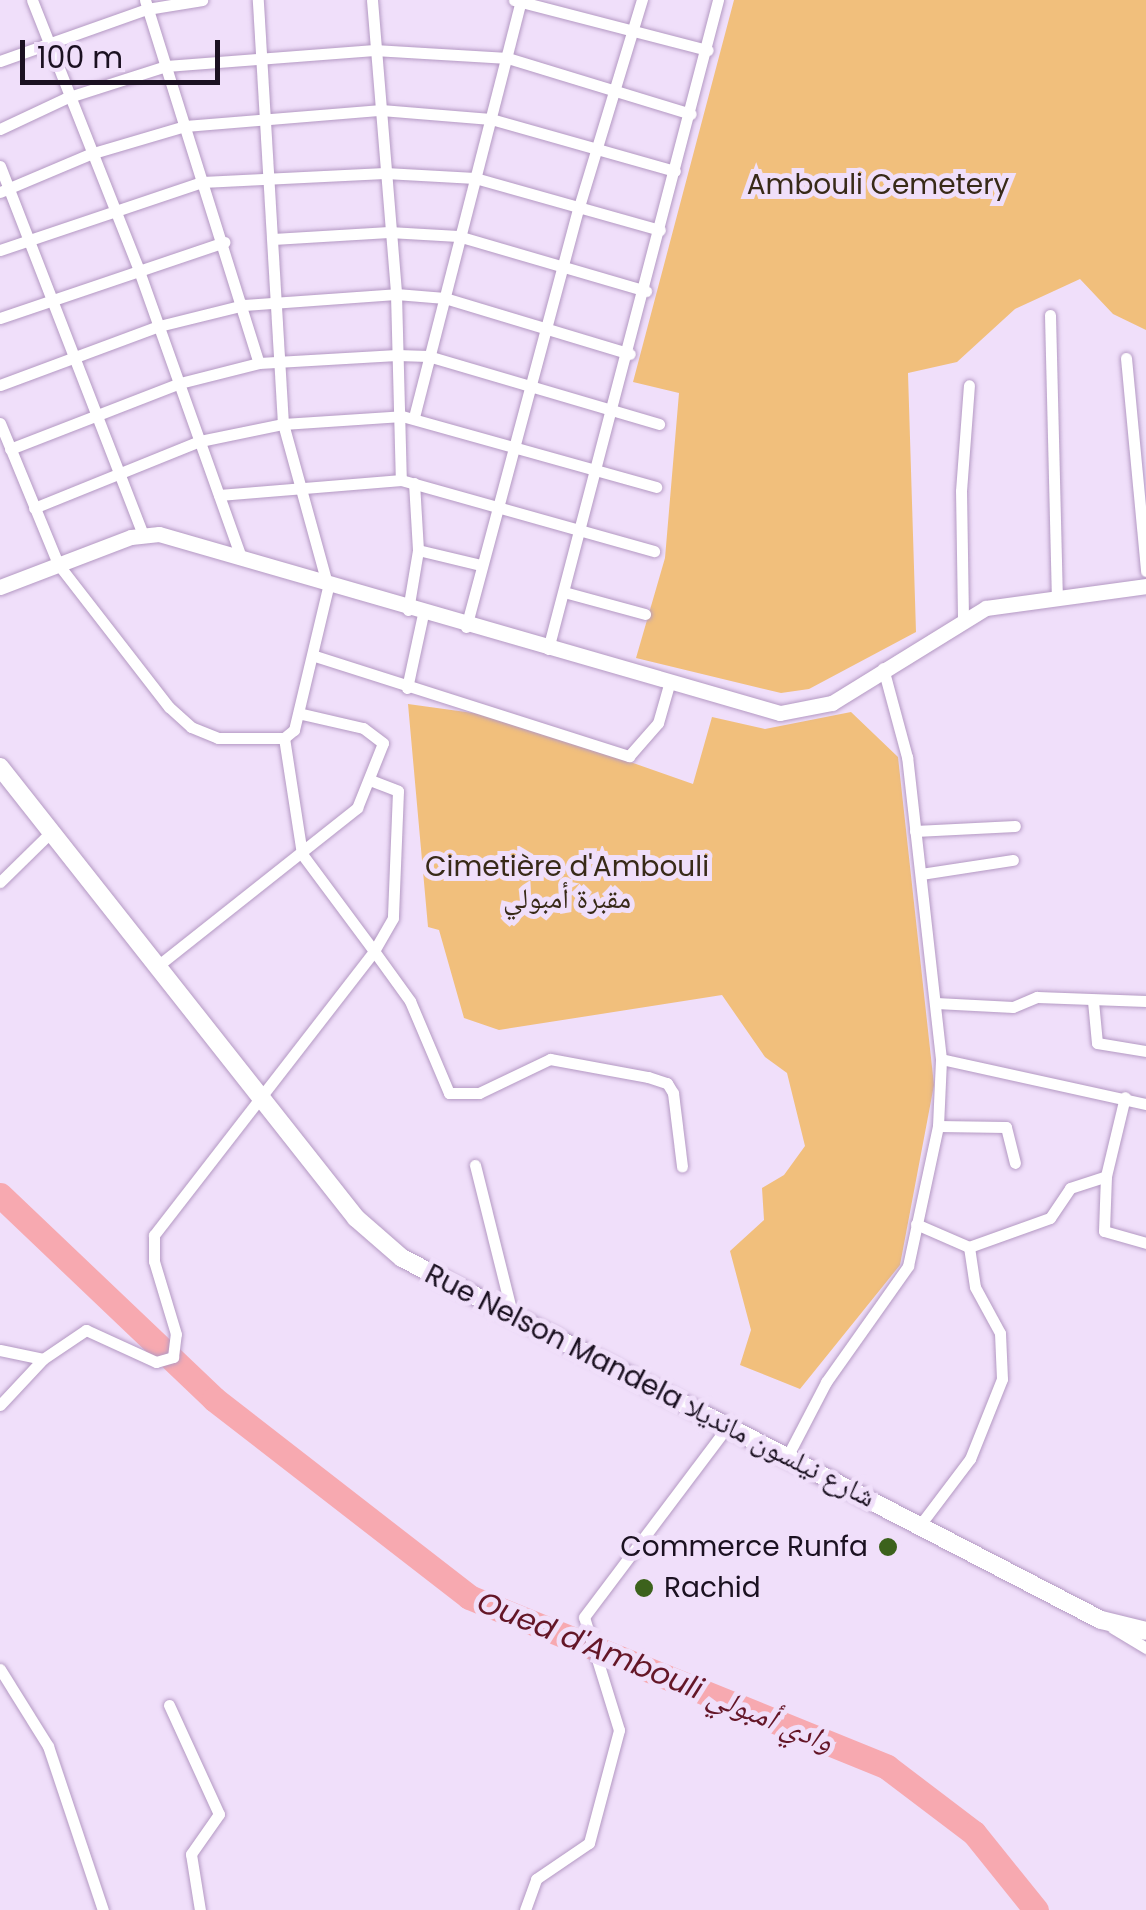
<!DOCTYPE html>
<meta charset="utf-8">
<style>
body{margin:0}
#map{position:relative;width:1146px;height:1910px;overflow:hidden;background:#f0dffa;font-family:Poppins,"Noto Naskh Arabic",sans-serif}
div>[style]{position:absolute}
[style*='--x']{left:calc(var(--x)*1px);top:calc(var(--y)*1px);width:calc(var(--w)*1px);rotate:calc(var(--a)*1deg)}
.green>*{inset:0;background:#f1bf7c}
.river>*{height:25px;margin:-12.5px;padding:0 12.5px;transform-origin:12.5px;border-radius:12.5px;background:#f7a9b0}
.roads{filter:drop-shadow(0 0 2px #b499c3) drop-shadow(0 0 2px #b499c3)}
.minor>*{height:11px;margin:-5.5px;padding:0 5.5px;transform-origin:5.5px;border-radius:5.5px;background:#fff}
.tertiary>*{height:15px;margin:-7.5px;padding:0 7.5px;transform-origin:7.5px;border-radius:7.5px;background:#fff}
.primary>*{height:18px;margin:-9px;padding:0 9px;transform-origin:9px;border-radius:9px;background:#fff}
.dots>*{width:28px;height:28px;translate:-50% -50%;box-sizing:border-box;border:5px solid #f0dffa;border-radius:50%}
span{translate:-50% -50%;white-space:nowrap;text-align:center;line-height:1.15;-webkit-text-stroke:10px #f0dffa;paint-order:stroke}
.park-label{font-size:28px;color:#382a18}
.street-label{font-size:28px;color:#1b1121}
.poi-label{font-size:28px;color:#1b1121}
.right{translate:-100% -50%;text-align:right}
.left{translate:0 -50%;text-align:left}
.water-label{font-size:30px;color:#641627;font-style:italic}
.scale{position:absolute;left:20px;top:40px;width:200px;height:45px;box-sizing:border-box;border:5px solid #1b1121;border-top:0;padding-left:12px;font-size:30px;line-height:35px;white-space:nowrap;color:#1b1121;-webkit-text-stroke:8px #f0dffa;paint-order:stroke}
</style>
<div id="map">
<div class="green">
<div style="clip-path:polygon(734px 0,1146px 0,1146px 330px,1113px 314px,1080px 279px,1015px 309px,957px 362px,908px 373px,916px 632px,809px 689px,781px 693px,636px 658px,665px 558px,679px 393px,633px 382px)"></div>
<div style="clip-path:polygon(408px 704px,502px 717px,693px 784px,712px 717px,765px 729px,851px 712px,898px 757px,934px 1085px,900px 1265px,800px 1389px,740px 1365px,751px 1330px,730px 1251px,764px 1220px,762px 1188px,784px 1175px,805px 1146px,787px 1073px,765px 1057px,722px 995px,499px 1030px,464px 1018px,439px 930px,428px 927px)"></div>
</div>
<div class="river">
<div style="--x:0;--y:1195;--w:296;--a:43.6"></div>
<div style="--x:214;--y:1399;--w:323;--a:37.8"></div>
<div style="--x:469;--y:1597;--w:451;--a:22.1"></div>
<div style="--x:887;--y:1767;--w:109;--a:37.2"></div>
<div style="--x:974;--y:1833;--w:99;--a:51.2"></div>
</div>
<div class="roads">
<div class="minor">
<div style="--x:32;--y:0;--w:288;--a:68.4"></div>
<div style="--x:138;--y:268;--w:308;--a:70.4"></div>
<div style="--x:145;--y:0;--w:380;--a:72.6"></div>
<div style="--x:372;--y:0;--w:295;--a:85.3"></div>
<div style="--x:396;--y:294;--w:186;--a:88.5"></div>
<div style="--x:514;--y:0;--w:200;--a:14.5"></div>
<div style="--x:0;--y:61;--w:156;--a:-19.5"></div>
<div style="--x:147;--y:9;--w:56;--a:-9.3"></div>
<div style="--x:0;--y:129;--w:73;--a:-25.2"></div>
<div style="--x:66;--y:98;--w:105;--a:-17.7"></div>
<div style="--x:166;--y:66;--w:209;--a:-4.4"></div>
<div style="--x:374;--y:50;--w:134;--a:3.4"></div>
<div style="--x:508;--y:58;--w:191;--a:17"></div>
<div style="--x:0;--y:166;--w:394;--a:68.8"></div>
<div style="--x:0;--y:192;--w:98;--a:-22.9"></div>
<div style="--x:90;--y:154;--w:99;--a:-16.4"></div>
<div style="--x:185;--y:126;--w:197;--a:-4.7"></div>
<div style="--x:381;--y:110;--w:110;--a:4.7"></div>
<div style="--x:491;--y:119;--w:191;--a:15.8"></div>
<div style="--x:273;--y:239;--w:116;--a:-3.5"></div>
<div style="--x:389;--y:232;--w:69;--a:3.3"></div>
<div style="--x:458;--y:236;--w:196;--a:16.3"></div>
<div style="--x:0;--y:250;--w:213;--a:-18.6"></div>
<div style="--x:202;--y:182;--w:183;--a:-2.8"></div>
<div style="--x:385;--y:173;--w:90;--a:3.2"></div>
<div style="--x:475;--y:178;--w:192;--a:15.7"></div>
<div style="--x:1050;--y:315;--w:279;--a:88.6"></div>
<div style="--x:0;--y:318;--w:237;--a:-18.7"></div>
<div style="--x:1126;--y:358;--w:214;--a:84.6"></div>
<div style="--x:0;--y:385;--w:170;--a:-20.4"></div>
<div style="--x:159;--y:326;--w:88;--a:-13.9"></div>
<div style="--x:244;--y:305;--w:152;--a:-4.1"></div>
<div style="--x:396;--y:294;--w:49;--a:4.7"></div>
<div style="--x:445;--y:298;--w:193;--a:16.8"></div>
<div style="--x:414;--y:417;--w:431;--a:-75.6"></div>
<div style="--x:0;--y:423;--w:152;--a:67.6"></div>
<div style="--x:58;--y:564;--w:181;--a:52.2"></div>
<div style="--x:169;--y:707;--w:30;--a:42"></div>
<div style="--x:191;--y:727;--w:29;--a:22"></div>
<div style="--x:218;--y:738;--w:66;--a:0"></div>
<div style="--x:284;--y:738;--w:13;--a:-39"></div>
<div style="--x:294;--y:730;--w:147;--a:-76.6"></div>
<div style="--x:328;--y:587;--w:169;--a:-105.4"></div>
<div style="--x:283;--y:424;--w:425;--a:-93.4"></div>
<div style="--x:10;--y:449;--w:182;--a:-21.2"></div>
<div style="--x:180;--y:383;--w:81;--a:-14.2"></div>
<div style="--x:259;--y:363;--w:138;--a:-3.3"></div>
<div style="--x:397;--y:355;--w:31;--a:2"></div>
<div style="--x:428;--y:356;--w:241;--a:16.4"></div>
<div style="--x:219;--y:495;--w:183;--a:-4.7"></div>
<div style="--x:401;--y:480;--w:263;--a:15.7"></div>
<div style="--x:34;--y:508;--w:179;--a:-22"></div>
<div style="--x:200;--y:441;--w:85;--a:-11.6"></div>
<div style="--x:283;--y:424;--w:119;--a:-3.8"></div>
<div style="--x:402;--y:416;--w:264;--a:15.6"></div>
<div style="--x:418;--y:550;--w:65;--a:13.4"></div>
<div style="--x:564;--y:592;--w:84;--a:15.2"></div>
<div style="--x:408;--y:610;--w:61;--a:-80.5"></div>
<div style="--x:418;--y:550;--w:67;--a:-93.4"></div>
<div style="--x:963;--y:617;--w:126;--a:-90.9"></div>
<div style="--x:961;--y:491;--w:106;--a:-85.7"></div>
<div style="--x:466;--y:627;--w:432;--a:-75"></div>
<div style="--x:578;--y:210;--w:220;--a:-73.1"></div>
<div style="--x:548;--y:649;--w:671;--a:-75.32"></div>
<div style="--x:315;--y:656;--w:330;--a:17.7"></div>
<div style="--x:629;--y:756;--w:44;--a:-48.7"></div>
<div style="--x:658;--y:723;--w:40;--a:-74"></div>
<div style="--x:407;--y:688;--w:76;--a:-77.8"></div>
<div style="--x:370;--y:780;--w:30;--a:21"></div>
<div style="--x:398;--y:791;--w:127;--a:92.3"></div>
<div style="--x:393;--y:918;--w:38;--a:120"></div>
<div style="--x:374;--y:951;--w:62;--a:54.2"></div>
<div style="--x:410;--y:1001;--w:100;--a:67"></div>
<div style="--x:449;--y:1093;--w:30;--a:0"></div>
<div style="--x:479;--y:1093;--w:79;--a:-25.6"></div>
<div style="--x:550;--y:1059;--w:100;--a:10.4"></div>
<div style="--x:648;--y:1077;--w:20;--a:18"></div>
<div style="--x:667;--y:1083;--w:12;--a:59"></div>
<div style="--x:673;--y:1093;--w:74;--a:83"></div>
<div style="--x:915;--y:831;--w:100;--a:-2.9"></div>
<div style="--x:921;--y:874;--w:93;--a:-8.7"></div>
<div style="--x:0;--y:882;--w:70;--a:-44.4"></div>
<div style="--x:155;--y:968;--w:258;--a:-38.4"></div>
<div style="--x:357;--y:808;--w:70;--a:-68.2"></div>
<div style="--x:383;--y:743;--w:25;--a:-143"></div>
<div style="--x:363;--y:728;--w:63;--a:-167.1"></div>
<div style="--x:1093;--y:1001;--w:42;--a:84.6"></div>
<div style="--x:1097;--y:1043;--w:50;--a:9.3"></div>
<div style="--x:936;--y:1003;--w:77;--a:3"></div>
<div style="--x:1013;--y:1007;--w:26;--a:-23"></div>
<div style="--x:1037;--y:997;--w:109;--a:2.1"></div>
<div style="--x:941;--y:1059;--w:210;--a:12.4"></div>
<div style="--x:938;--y:1126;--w:68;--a:0.8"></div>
<div style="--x:1006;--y:1127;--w:37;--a:76"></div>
<div style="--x:475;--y:1165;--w:157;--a:76"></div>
<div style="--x:1106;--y:1176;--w:55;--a:92.1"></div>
<div style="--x:1104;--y:1231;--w:44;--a:15.9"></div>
<div style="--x:916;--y:1224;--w:58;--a:23.5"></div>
<div style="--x:969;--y:1247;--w:86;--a:-19.7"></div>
<div style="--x:1050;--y:1218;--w:36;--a:-56"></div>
<div style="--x:1070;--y:1188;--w:38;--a:-18"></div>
<div style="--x:1106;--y:1176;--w:81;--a:-76.5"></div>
<div style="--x:0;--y:1350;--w:44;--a:11.8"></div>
<div style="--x:0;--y:1405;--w:63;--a:-46.9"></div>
<div style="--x:43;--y:1359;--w:52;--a:-34"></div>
<div style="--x:86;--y:1330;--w:77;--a:24.6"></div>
<div style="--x:156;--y:1362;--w:18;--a:-16"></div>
<div style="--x:173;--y:1357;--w:23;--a:-83"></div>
<div style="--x:176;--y:1334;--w:76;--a:-106.8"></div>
<div style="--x:154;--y:1261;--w:26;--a:-90"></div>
<div style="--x:154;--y:1235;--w:359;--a:-52.2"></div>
<div style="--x:374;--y:951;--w:121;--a:-126.6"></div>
<div style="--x:302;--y:854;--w:117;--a:-98.8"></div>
<div style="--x:787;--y:1457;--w:85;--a:-62.5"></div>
<div style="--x:826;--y:1382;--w:142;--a:-54.7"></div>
<div style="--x:908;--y:1266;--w:143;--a:-77.9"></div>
<div style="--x:938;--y:1126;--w:67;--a:-87.4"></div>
<div style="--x:941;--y:1059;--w:304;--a:-96.4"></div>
<div style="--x:907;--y:757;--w:92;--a:-105.1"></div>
<div style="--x:920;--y:1525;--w:83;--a:-52.9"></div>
<div style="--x:970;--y:1459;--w:86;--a:-68.2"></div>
<div style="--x:1002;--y:1379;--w:46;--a:-92.5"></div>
<div style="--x:1000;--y:1333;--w:52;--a:-118.5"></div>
<div style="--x:975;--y:1287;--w:40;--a:-98.5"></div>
<div style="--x:1113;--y:1628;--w:39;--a:31"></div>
<div style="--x:0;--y:1669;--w:91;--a:58.1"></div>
<div style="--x:48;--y:1746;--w:173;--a:71.5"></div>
<div style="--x:169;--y:1705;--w:120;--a:65.4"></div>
<div style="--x:219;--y:1814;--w:49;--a:125"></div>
<div style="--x:191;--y:1854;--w:57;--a:80.9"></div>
<div style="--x:525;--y:1910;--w:33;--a:-70"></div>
<div style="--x:536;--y:1879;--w:64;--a:-34.2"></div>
<div style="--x:589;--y:1843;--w:117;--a:-75.1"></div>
<div style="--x:619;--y:1730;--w:118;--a:-107.2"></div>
<div style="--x:584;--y:1617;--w:238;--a:-53"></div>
</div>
<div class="tertiary">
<div style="--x:0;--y:587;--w:140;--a:-20.9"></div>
<div style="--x:131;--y:537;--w:28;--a:-6"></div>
<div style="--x:159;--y:534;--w:646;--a:16.08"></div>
<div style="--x:780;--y:713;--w:53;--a:-10.9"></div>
<div style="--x:832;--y:703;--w:181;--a:-31.7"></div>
<div style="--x:986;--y:608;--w:162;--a:-7.8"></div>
</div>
<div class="primary">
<div style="--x:0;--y:767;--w:575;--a:51.71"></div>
<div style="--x:356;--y:1218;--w:61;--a:41"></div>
<div style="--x:402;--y:1258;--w:787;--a:27.38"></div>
<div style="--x:1101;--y:1620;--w:46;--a:13.7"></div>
</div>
</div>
<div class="dots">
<div style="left:888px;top:1547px;background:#3c621c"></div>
<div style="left:644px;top:1588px;background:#3c621c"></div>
</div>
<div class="park-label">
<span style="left:878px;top:185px">Ambouli Cemetery</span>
<span style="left:567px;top:883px">Cimetière d'Ambouli<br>مقبرة أمبولي</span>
</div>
<div class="street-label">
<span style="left:650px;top:1386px;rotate:27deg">Rue Nelson Mandela شارع نيلسون مانديلا</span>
</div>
<div class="poi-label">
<span class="right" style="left:868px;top:1547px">Commerce Runfa</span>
<span class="left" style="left:664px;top:1588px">Rachid</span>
</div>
<div class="water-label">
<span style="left:655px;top:1672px;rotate:22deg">Oued d'Ambouli وادي أمبولي</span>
</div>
<div class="scale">100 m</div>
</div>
